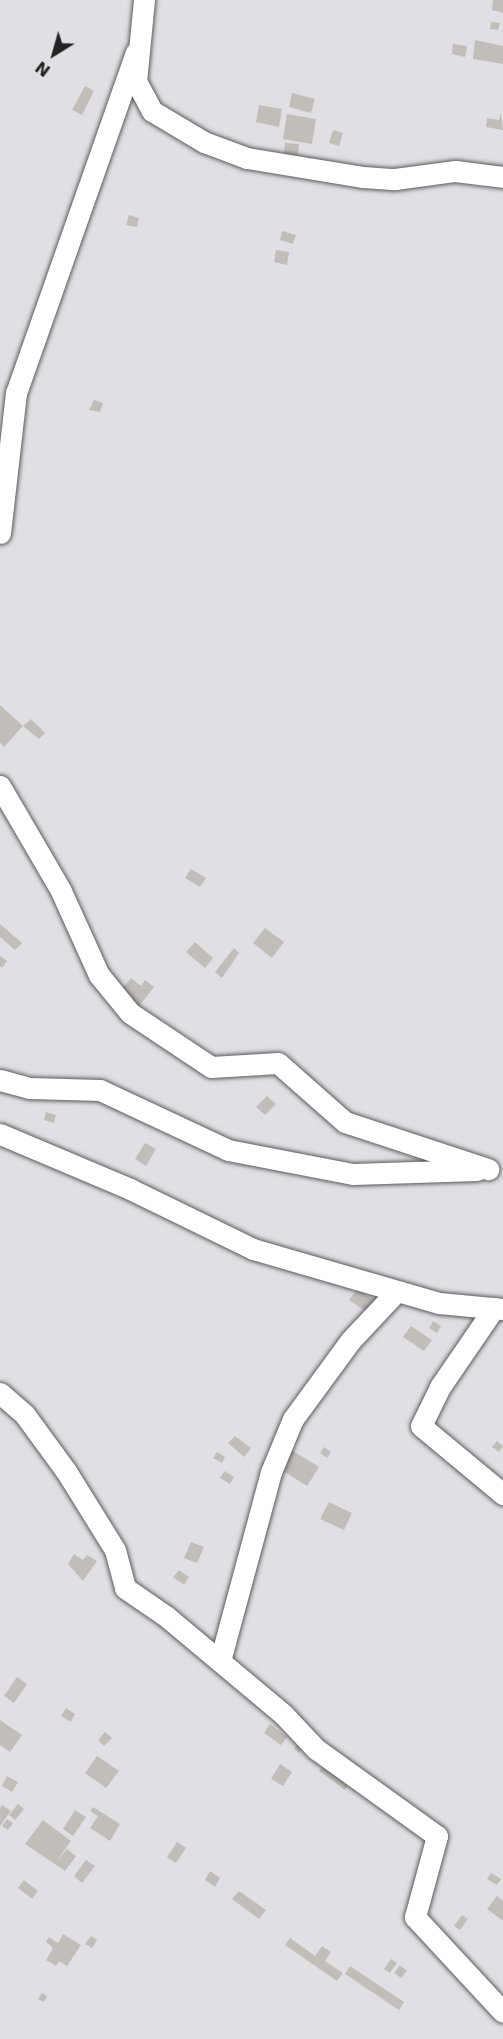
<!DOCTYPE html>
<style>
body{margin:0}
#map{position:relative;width:503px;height:2039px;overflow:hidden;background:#e2dfe4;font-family:"DejaVu Sans",sans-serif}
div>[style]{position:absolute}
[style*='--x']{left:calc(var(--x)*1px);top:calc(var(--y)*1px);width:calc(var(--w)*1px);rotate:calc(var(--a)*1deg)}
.building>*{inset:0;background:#c1bdb9}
.roads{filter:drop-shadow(0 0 2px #5c5a5e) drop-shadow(0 0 2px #5c5a5e)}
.minor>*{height:21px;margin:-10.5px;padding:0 10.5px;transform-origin:10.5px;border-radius:10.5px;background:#fff}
span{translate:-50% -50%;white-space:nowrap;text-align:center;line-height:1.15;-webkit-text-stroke:5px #e2dfe4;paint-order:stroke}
.north{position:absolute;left:24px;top:24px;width:60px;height:60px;-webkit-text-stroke:4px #e2dfe4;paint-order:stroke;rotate:217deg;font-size:16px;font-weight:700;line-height:24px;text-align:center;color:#232224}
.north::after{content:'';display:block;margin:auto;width:21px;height:27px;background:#232224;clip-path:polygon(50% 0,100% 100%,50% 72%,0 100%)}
</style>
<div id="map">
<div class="building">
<div style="clip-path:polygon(493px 0,503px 0,503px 13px,492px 10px)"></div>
<div style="clip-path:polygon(491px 22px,500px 23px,498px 30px,490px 29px)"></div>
<div style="clip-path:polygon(475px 40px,503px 46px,503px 64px,473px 59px)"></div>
<div style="clip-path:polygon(453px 44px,467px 46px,465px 57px,452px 54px)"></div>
<div style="clip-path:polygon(85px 86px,94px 91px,82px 115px,72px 110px)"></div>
<div style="clip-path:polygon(292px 93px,315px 99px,311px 113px,289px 107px)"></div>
<div style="clip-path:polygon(259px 105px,282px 109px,279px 127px,256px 122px)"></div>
<div style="clip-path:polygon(501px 113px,503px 130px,486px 127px,487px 118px,499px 120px)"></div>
<div style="clip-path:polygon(287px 114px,316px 119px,312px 144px,283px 139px)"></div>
<div style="clip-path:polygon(333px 130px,343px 133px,339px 146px,329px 143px)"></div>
<div style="clip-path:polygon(285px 143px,299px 144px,298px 156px,313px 157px,311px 168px,283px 163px)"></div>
<div style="clip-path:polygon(129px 215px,139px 218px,137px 227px,126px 225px)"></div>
<div style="clip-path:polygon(282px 231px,296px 235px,293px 244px,280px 240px)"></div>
<div style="clip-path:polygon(276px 250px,289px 252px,287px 265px,274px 262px)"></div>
<div style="clip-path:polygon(94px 400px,103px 403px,100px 412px,89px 410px)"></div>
<div style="clip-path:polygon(0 705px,23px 726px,4px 747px,0 743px)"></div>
<div style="clip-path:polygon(31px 719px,45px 733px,39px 739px,23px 726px)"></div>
<div style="clip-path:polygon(191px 869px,206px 878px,200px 887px,185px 878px)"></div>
<div style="clip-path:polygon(0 924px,22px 943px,15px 950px,0 937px)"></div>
<div style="clip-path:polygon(265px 928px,284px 942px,272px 958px,253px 943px)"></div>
<div style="clip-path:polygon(195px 942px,213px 958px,205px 968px,186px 952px)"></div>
<div style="clip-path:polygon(234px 948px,239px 953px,222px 978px,215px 972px)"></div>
<div style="clip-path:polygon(0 956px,7px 961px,2px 968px,0 966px)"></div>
<div style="clip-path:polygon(131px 978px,141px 986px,145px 980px,154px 987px,137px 1009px,115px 996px)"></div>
<div style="clip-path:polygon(267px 1096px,276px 1104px,265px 1115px,256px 1107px)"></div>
<div style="clip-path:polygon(46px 1112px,56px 1115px,54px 1123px,44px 1120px)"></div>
<div style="clip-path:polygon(145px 1143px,156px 1149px,146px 1166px,135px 1159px)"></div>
<div style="clip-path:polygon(357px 1289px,377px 1302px,370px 1314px,349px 1300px)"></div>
<div style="clip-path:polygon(433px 1321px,441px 1326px,437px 1333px,429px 1328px)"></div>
<div style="clip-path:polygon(411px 1326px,432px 1340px,424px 1351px,403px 1337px)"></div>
<div style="clip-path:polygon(235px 1436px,251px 1448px,244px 1457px,228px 1443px)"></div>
<div style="clip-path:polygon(497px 1441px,503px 1446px,499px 1452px,492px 1447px)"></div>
<div style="clip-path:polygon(324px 1447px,331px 1452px,327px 1458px,320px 1453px)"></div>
<div style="clip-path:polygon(290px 1449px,319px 1467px,307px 1486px,277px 1467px)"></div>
<div style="clip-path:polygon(217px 1452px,225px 1457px,222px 1463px,213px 1458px)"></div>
<div style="clip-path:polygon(225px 1471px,234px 1477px,230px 1484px,220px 1478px)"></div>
<div style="clip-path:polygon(329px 1502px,352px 1513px,344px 1530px,320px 1519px)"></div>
<div style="clip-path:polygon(191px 1542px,204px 1547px,197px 1563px,184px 1558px)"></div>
<div style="clip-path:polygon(74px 1554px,83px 1560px,87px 1555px,97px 1561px,83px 1581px,68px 1564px)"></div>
<div style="clip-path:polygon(179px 1570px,189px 1577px,184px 1585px,173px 1577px)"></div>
<div style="clip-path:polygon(17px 1677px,27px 1684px,14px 1703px,4px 1696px)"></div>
<div style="clip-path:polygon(66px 1708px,75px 1714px,71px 1722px,61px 1716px)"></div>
<div style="clip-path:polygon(0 1720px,22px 1735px,10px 1752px,0 1745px)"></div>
<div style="clip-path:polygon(270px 1724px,287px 1737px,281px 1745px,264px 1733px)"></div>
<div style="clip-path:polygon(105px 1732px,112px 1738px,104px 1746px,98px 1740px)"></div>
<div style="clip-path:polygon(297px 1745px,302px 1749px,299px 1753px,294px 1749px)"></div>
<div style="clip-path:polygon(97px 1756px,119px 1771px,106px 1788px,85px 1773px)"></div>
<div style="clip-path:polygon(326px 1761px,351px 1780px,345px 1790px,319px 1771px)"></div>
<div style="clip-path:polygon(280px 1764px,292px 1772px,283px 1786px,271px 1779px)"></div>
<div style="clip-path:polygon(7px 1776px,18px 1782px,12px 1792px,2px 1786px)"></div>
<div style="clip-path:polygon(18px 1804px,24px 1809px,15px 1820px,9px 1815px)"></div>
<div style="clip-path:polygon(2px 1805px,11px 1811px,0 1826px,0 1808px)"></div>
<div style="clip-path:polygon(93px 1807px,120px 1824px,110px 1841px,90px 1828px,98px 1816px,90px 1811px)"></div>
<div style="clip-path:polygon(75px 1810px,86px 1817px,73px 1836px,63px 1829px)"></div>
<div style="clip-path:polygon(7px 1819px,13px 1823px,8px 1830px,2px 1826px)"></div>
<div style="clip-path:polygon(43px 1820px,71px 1841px,56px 1862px,67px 1849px,76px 1856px,65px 1871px,25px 1844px)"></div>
<div style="clip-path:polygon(177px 1842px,186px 1848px,176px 1863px,167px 1857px)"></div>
<div style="clip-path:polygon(86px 1860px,95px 1866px,82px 1883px,74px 1876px)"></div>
<div style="clip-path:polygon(210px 1871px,220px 1878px,215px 1887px,205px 1880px)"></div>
<div style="clip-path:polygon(491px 1873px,501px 1879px,497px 1885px,487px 1879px)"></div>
<div style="clip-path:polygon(24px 1880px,38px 1891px,32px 1899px,18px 1888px)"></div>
<div style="clip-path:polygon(239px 1891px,266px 1910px,259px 1919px,232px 1899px)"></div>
<div style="clip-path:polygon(497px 1896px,503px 1901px,503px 1921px,487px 1909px)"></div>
<div style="clip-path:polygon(462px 1915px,468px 1919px,460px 1930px,454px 1926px)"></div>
<div style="clip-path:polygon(63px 1934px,81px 1945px,67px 1966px,59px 1961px,56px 1966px,46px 1960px,53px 1948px,46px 1942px,49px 1937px,58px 1943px)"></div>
<div style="clip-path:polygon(91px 1936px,97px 1940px,92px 1948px,85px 1944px)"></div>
<div style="clip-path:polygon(290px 1938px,315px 1956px,322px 1946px,331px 1952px,325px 1961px,343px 1973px,337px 1981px,285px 1945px)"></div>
<div style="clip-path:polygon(391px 1959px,397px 1963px,390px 1973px,384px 1969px)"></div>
<div style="clip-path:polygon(400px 1965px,407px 1971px,401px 1978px,394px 1973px)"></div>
<div style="clip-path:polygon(350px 1966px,404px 2002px,399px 2010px,345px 1974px)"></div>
<div style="clip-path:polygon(42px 1993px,47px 1996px,44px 2002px,38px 1999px)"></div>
</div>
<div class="roads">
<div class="minor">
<div style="--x:144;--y:0;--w:81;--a:95.6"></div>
<div style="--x:136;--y:81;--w:34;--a:62"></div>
<div style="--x:152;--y:111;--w:61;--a:30.8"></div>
<div style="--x:204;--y:142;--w:46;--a:20.4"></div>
<div style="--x:247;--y:158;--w:118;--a:9.3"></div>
<div style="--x:363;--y:177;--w:32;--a:4"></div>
<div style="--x:395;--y:179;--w:61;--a:-7.6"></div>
<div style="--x:455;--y:171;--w:48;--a:7.1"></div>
<div style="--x:0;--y:533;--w:141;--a:-83.5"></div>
<div style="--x:16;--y:393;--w:361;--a:-70.6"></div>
<div style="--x:0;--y:786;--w:121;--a:59.8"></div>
<div style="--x:61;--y:891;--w:92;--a:65.7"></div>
<div style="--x:99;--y:975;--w:49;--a:50.8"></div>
<div style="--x:130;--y:1013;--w:97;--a:33.7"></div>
<div style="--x:211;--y:1067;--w:67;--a:-3.4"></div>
<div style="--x:278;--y:1063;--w:89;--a:41.4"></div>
<div style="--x:345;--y:1122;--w:151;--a:18.2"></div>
<div style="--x:0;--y:1080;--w:31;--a:15"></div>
<div style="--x:30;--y:1088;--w:70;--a:1.6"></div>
<div style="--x:100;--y:1090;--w:141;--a:25.1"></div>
<div style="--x:228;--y:1150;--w:127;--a:10.9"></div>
<div style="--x:353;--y:1174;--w:124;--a:-1.8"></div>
<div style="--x:0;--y:1134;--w:141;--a:22.9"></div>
<div style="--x:130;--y:1189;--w:137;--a:26"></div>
<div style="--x:253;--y:1249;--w:194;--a:16.2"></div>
<div style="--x:439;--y:1303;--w:64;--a:5.4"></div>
<div style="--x:494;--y:1308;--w:96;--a:124.4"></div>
<div style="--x:440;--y:1387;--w:43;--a:116"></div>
<div style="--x:421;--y:1426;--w:107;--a:39.7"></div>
<div style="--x:0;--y:1393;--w:33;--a:41"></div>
<div style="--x:25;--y:1415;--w:69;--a:53.8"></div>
<div style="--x:66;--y:1471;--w:93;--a:58.2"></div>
<div style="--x:115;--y:1550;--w:39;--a:75"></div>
<div style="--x:125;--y:1588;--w:51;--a:34.6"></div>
<div style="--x:167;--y:1617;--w:151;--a:39.9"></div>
<div style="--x:283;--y:1714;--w:48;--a:46.7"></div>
<div style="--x:316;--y:1749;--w:149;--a:35.7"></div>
<div style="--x:437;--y:1836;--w:84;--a:105.2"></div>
<div style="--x:415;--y:1917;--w:129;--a:47.2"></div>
<div style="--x:220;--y:1661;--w:196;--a:-74.9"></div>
<div style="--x:271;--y:1472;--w:57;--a:-67.5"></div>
<div style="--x:293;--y:1419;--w:97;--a:-53.8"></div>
<div style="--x:350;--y:1341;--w:67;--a:-46.8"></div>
</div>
</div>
<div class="north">N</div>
</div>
